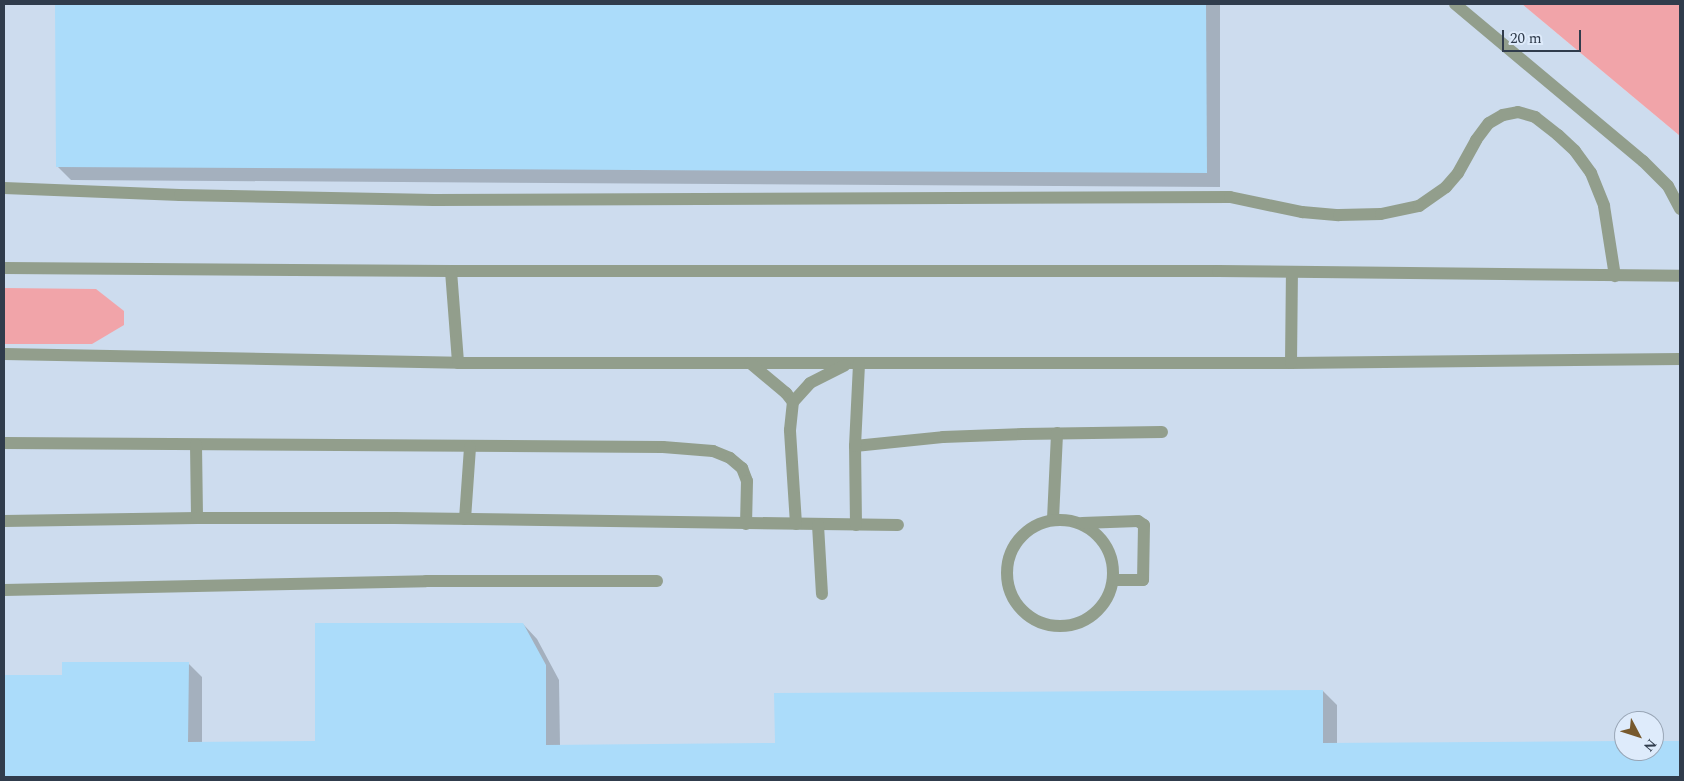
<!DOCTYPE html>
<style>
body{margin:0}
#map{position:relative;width:1684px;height:781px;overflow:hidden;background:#deebfb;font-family:Spectral,serif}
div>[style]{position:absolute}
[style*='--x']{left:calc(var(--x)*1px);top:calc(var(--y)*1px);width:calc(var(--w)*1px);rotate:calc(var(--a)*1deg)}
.built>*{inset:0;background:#cddcee}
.green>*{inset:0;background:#f1a4a9}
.shadow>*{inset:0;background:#0003}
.building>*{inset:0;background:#abdcfa}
.minor>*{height:12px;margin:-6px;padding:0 6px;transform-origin:6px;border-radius:6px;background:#929e8c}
.minor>.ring{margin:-6px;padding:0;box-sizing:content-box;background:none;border:12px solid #929e8c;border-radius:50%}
span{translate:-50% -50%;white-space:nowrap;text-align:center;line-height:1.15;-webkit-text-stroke:5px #deebfb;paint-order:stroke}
.frame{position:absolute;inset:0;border:5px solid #303c4c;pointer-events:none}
.north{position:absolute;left:1614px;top:711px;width:50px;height:50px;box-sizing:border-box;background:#deebfb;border:1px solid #98a5b5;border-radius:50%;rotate:130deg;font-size:14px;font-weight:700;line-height:20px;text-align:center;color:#303c4c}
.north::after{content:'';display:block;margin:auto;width:18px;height:22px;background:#77592d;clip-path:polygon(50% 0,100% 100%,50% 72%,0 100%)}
.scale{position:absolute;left:1502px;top:30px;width:79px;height:22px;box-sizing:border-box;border:2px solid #303c4c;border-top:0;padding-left:6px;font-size:15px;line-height:18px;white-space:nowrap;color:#303c4c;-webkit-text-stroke:4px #deebfb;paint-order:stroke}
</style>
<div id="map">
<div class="built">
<div style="clip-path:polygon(evenodd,4px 4px,1522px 4px,1680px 136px,1680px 777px,4px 777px,4px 4px,1624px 721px,1654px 721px,1654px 751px,1624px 751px,1624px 721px)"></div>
</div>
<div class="green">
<div style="clip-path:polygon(1522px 4px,1680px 4px,1680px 136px)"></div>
<div style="clip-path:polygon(4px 288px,96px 289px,124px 311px,124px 325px,92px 344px,4px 344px)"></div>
</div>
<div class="shadow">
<div style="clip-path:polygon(56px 4px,1220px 4px,1220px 187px,71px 180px,57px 166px)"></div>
<div style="clip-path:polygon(523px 624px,537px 639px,559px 680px,560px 746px,776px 744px,1323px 691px,1337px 705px,1337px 744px,1624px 743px,1624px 751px,1654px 751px,1654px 742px,1680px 742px,1680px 777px,4px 777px,4px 676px,63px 676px,188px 663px,202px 677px,202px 743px,316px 743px)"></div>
</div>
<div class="building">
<div style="clip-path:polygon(55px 4px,1206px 4px,1207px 173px,56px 167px)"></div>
<div style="clip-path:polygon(315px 623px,523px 623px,546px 665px,546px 745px,775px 743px,774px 693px,1323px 690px,1323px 743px,1624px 741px,1624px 751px,1654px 751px,1654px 741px,1680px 741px,1680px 777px,4px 777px,4px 675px,62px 675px,62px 662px,189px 662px,188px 742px,315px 741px)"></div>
</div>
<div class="minor">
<div style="--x:1455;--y:4;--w:245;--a:39.9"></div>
<div style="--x:1643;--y:161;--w:35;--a:45"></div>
<div style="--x:1668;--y:186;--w:26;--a:62"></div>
<div style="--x:4;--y:188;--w:176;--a:2.3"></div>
<div style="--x:180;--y:195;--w:254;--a:1.1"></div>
<div style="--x:434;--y:200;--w:796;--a:-0.22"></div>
<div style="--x:1230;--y:197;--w:74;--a:11.8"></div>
<div style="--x:1302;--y:212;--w:37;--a:5"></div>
<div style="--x:1339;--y:215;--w:42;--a:-1.4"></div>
<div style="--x:1381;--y:214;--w:39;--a:-12"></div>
<div style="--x:1419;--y:206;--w:33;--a:-35"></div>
<div style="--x:1446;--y:187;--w:18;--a:-49"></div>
<div style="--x:1458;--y:173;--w:38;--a:-61"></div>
<div style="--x:1476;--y:140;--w:21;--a:-53"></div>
<div style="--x:1489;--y:123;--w:16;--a:-30"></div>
<div style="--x:1503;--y:115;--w:15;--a:-11"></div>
<div style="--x:1518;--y:112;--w:18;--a:16"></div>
<div style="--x:1535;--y:117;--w:29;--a:38"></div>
<div style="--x:1558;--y:135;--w:23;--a:43"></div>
<div style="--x:1575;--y:151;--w:27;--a:54"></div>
<div style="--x:1591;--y:173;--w:35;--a:68"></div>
<div style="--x:1604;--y:206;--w:71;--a:81.1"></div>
<div style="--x:4;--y:268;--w:447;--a:0.4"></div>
<div style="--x:451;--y:271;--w:767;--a:0"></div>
<div style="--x:1218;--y:271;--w:462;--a:0.6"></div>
<div style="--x:451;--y:271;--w:92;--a:85.6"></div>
<div style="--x:4;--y:354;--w:454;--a:1.1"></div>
<div style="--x:458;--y:363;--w:833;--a:0"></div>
<div style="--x:1291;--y:363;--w:389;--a:-0.6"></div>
<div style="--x:750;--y:363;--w:47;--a:39.8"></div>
<div style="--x:786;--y:393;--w:11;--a:52"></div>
<div style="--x:1291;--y:363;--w:91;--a:-89.4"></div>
<div style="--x:4;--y:443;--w:659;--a:0.35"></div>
<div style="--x:663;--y:447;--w:50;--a:4.6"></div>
<div style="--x:713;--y:451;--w:18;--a:22"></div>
<div style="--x:730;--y:458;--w:16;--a:40"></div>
<div style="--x:742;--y:468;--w:14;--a:69"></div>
<div style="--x:747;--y:481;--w:43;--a:91.3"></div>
<div style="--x:196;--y:445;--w:73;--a:89.2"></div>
<div style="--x:855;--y:446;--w:88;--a:-5.8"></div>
<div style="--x:943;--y:437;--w:80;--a:-2.1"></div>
<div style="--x:1023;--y:434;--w:139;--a:-0.8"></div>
<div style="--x:465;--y:519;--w:72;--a:-86"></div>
<div style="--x:1053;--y:519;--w:86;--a:-87.3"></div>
<div class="ring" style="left:1007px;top:520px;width:94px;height:94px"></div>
<div style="--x:4;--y:521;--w:193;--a:-0.9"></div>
<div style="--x:197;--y:518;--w:198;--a:0"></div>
<div style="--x:395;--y:518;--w:503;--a:0.8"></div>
<div style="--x:1082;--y:523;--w:56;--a:-2"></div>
<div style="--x:1138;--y:521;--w:7;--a:34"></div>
<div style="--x:1144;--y:525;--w:55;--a:91"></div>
<div style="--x:1143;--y:580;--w:30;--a:180"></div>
<div style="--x:796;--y:524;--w:94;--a:-93.7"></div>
<div style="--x:790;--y:430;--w:28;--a:-84"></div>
<div style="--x:793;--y:402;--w:25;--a:-48"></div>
<div style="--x:810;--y:383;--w:39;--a:-27"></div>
<div style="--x:818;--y:525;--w:69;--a:86.7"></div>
<div style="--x:856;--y:525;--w:79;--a:-90.7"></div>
<div style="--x:855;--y:446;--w:83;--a:-87.2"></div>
<div style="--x:4;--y:590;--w:422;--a:-1.2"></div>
<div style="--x:426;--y:581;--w:231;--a:0"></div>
</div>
<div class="frame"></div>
<div class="north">N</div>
<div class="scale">20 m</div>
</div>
